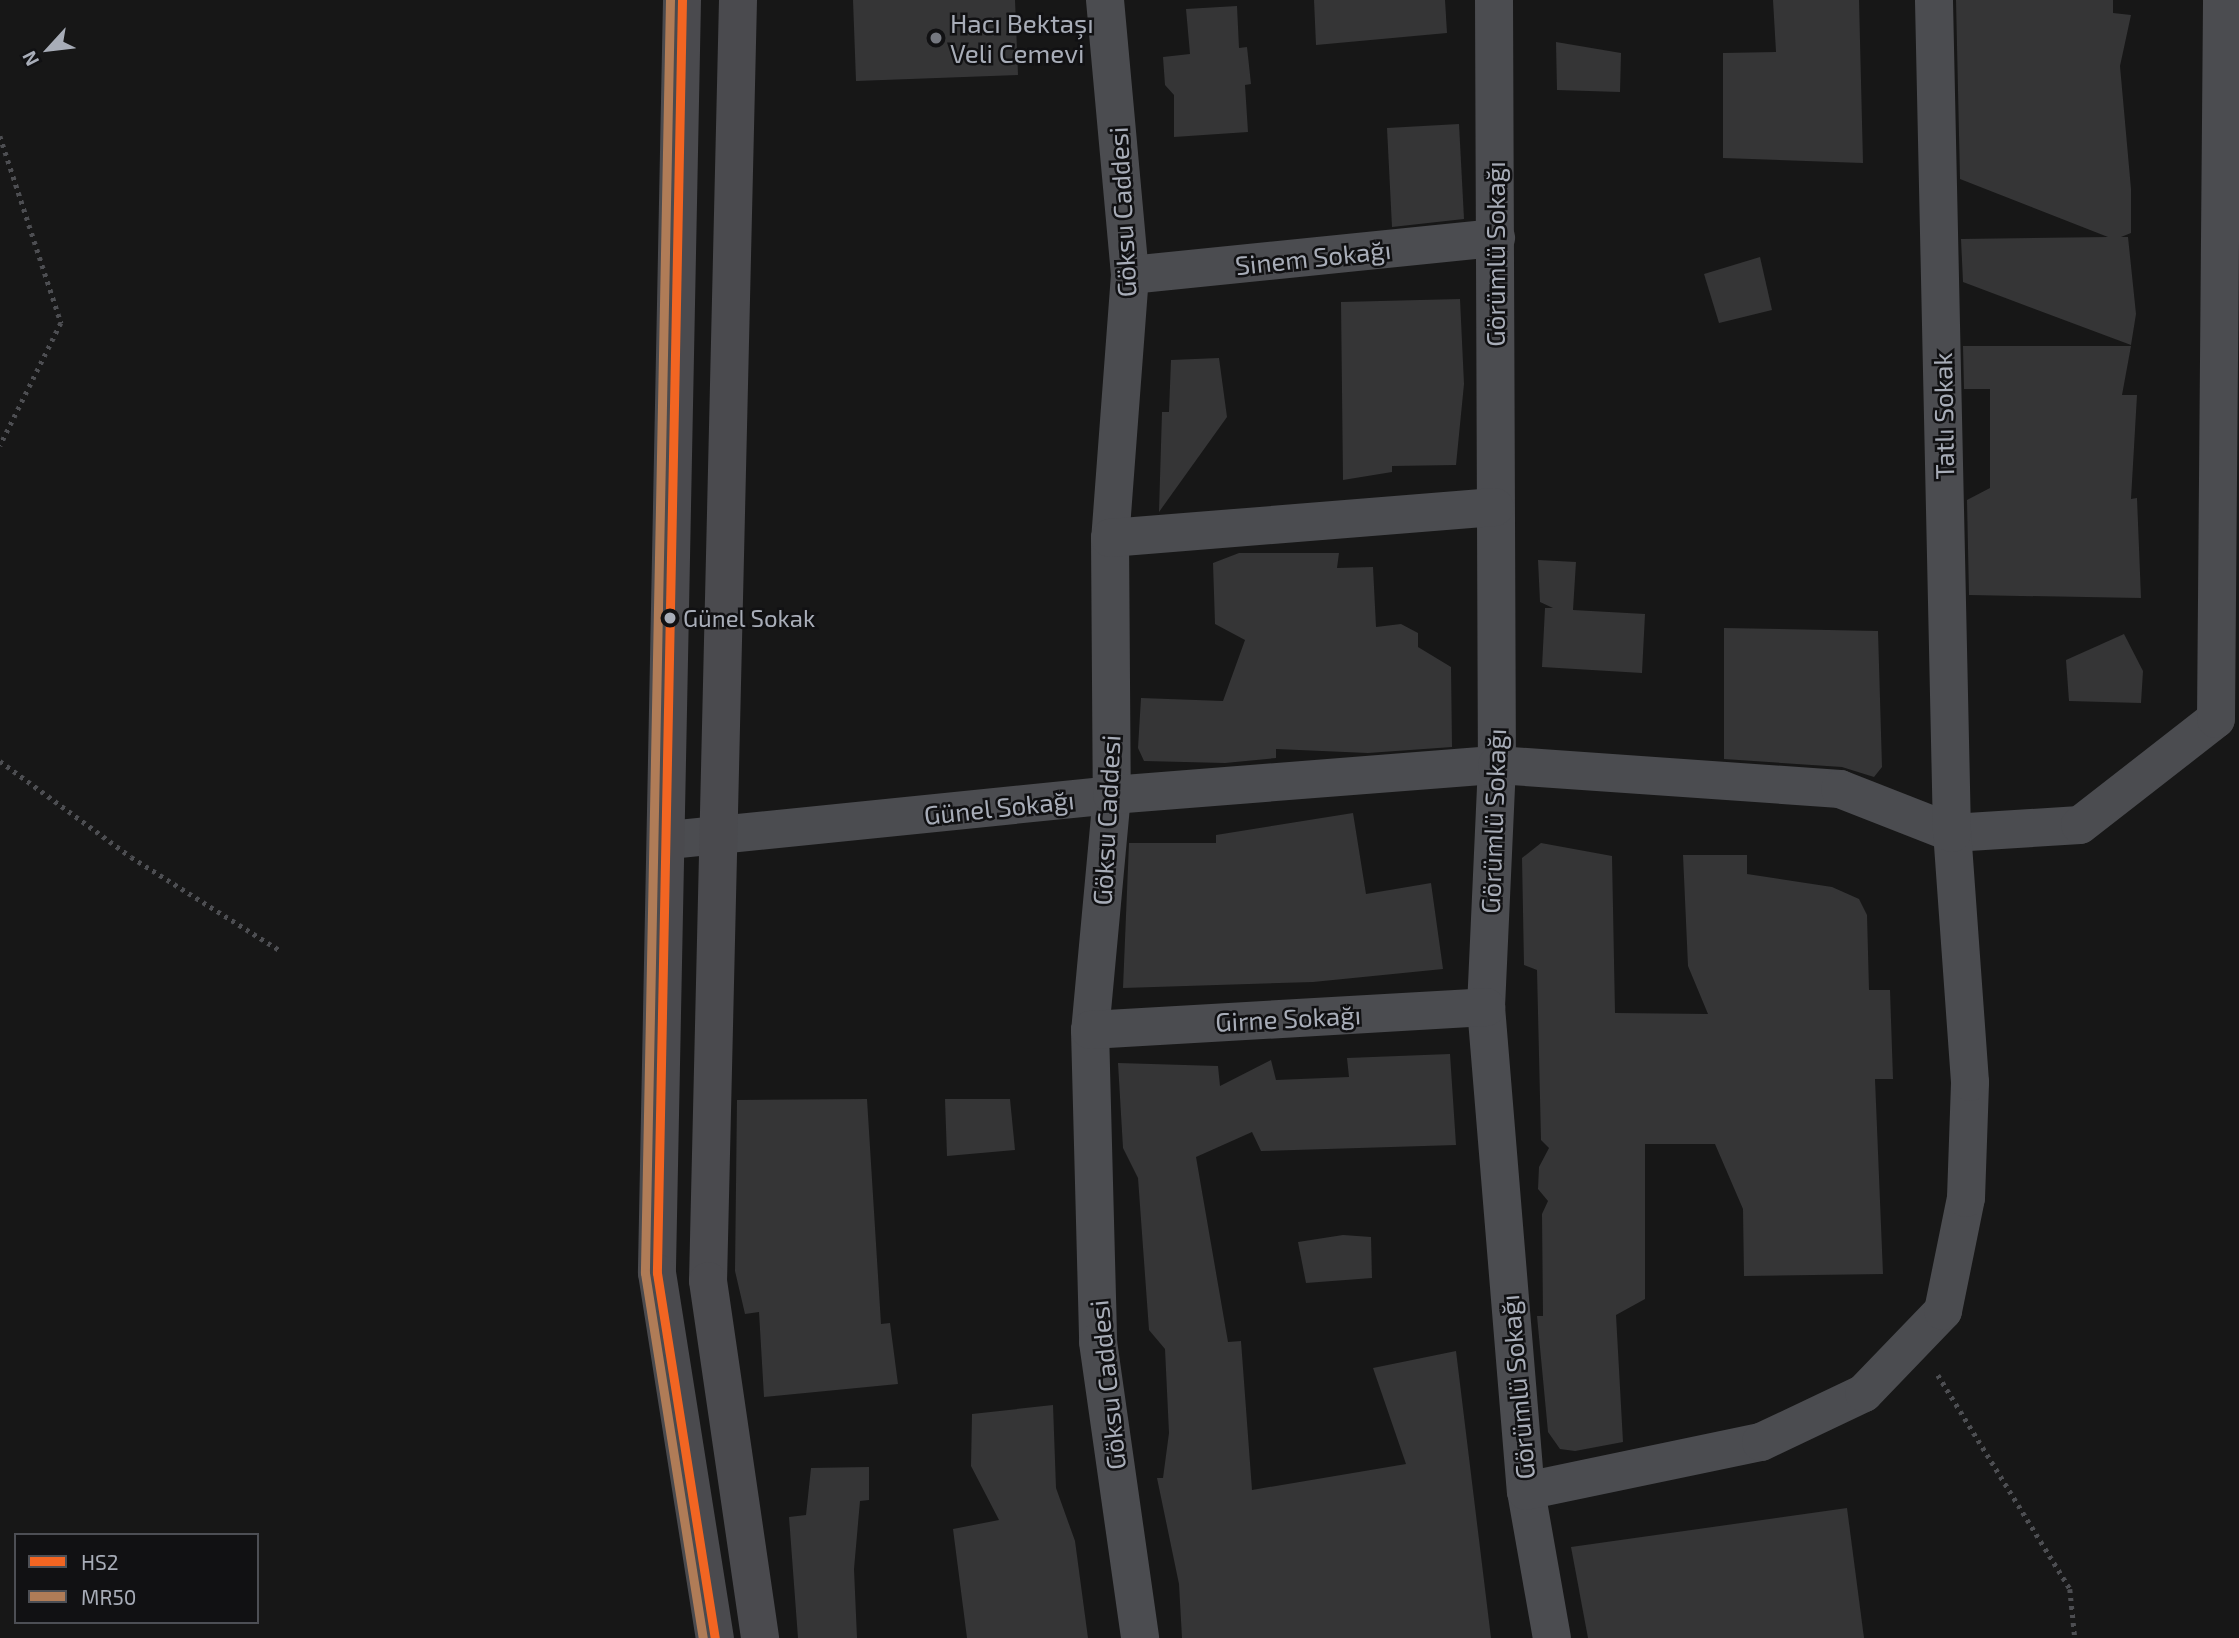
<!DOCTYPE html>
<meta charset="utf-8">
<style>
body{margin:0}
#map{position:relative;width:2239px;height:1638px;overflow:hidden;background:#171717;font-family:"Exo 2",sans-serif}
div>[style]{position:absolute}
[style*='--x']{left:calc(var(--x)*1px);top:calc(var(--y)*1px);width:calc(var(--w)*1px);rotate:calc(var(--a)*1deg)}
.building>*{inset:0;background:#353536}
.path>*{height:4.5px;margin-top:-2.25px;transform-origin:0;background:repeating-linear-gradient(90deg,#4d4e52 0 3.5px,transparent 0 8.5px)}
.street>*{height:38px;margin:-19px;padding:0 19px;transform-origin:19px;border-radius:19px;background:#4b4c50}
.secondary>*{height:38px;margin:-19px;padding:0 19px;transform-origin:19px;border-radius:19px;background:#4a4a4e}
.bus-1>*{height:9px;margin:-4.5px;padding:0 4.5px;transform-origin:4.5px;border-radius:4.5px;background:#f26522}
.bus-2>*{height:9px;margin:-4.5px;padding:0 4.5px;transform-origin:4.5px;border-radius:4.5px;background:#b07c57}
.dots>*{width:19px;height:19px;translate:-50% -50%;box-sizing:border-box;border:4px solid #111113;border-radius:50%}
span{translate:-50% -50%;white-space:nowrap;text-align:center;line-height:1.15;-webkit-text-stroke:5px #111113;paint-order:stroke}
.bus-label{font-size:24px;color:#a8adb8}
.left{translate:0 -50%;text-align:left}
.poi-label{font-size:26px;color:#a8adb8}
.street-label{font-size:26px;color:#a8adb8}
.legend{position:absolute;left:14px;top:1533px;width:245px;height:91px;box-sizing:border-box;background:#111113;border:2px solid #4d4f55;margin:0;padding:9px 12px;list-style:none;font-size:21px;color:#a8adb8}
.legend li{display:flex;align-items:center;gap:14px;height:35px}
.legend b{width:35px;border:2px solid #4d4f55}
.north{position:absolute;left:14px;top:14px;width:70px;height:70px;-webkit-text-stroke:5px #111113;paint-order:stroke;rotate:243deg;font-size:19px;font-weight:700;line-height:28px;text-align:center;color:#a8adb8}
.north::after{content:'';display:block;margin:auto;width:24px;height:32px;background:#a8adb8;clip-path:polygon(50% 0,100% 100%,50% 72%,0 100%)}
</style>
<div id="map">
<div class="building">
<div style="clip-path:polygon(853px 0,1015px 0,1018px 75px,856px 81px)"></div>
<div style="clip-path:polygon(1314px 0,1445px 0,1447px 33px,1316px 45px)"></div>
<div style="clip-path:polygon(1773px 0,1859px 0,1863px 163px,1723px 158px,1723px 53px,1776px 52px)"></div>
<div style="clip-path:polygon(1956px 0,2113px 0,2113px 13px,2131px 15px,2120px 66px,2131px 189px,2131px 233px,2121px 237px,2128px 237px,2136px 314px,2131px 345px,1963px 282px,1961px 239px,2108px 237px,1960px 179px)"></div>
<div style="clip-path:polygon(1237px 6px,1239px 48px,1247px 47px,1251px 84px,1245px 85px,1248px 132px,1174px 137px,1174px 95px,1165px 85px,1163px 57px,1190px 54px,1186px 9px)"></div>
<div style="clip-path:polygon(1556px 42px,1621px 53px,1620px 92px,1557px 90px)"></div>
<div style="clip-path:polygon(1459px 124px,1464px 219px,1392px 227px,1387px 128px)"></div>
<div style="clip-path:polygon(1760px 257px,1772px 310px,1719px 323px,1704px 274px)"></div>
<div style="clip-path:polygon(1460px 299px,1464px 384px,1456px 465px,1392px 466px,1392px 472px,1343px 480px,1341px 302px)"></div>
<div style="clip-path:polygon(1963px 346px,2131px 346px,2122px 395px,2137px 395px,2131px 499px,2137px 498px,2141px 598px,1969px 595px,1967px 500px,1990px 488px,1990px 389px,1964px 389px)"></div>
<div style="clip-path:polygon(1219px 358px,1227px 417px,1159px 512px,1162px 412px,1169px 412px,1171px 360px)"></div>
<div style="clip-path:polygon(1239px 553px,1339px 553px,1337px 568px,1373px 567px,1376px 627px,1401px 624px,1418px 633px,1418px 647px,1451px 667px,1452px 747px,1368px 753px,1276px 749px,1276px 758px,1225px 763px,1144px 761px,1138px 748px,1141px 698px,1223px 701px,1245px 640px,1215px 624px,1213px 563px)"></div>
<div style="clip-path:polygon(1538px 560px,1576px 562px,1573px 610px,1645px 614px,1642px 673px,1542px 667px,1545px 608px,1553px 608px,1540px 602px)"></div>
<div style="clip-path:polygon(1724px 628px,1878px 631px,1882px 767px,1874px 777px,1842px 767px,1724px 759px)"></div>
<div style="clip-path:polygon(2124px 634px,2143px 671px,2141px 703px,2069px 701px,2066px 660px)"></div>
<div style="clip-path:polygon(1353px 813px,1366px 894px,1431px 883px,1443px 969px,1313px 982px,1123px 988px,1129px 843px,1216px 843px,1216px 835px)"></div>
<div style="clip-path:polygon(1541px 843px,1612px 856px,1615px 1013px,1708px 1014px,1688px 966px,1683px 855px,1747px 855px,1747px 874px,1832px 887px,1859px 899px,1867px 915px,1869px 990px,1890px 990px,1893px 1079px,1875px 1079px,1883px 1274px,1744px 1276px,1743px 1209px,1715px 1144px,1645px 1144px,1645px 1299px,1616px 1315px,1623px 1442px,1575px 1451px,1560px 1449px,1548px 1432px,1537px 1316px,1543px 1316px,1542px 1214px,1548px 1201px,1538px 1189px,1539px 1167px,1549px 1148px,1541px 1140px,1537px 970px,1524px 965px,1522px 858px)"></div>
<div style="clip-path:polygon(1450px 1054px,1456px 1145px,1261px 1151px,1252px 1132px,1196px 1157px,1228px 1342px,1241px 1341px,1252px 1490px,1406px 1464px,1373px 1368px,1456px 1351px,1491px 1638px,1182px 1638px,1179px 1584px,1157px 1478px,1163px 1478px,1169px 1433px,1165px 1349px,1149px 1330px,1138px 1178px,1123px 1148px,1118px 1063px,1218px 1066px,1220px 1086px,1271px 1060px,1276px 1080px,1349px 1077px,1347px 1058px)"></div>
<div style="clip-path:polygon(867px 1099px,881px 1324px,890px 1323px,898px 1384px,764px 1397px,759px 1312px,745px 1314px,735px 1271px,737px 1100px)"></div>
<div style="clip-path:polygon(945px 1099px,1010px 1099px,1015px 1150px,947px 1156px)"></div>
<div style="clip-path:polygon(1343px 1235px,1371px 1237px,1372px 1278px,1306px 1283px,1298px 1242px)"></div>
<div style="clip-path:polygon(1053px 1405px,1056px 1488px,1075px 1541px,1088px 1638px,967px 1638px,953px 1529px,999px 1520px,971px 1466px,972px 1414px)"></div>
<div style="clip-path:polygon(869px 1467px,869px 1500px,860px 1501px,854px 1569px,857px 1638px,798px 1638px,789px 1517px,806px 1515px,811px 1468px)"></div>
<div style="clip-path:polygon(1847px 1508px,1864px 1638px,1588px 1638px,1571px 1547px)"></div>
</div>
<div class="path">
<div style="--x:0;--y:136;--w:197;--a:71.9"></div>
<div style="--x:61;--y:323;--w:137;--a:116.4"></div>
<div style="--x:0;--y:761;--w:162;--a:36.2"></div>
<div style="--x:131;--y:857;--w:175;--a:32.1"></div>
<div style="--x:1938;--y:1375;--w:251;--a:58.3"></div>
<div style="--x:2070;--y:1589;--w:49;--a:84.2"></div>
</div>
<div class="street">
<div style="--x:1105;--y:0;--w:276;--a:84.8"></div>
<div style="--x:1130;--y:275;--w:264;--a:94.3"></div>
<div style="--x:1110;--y:538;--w:257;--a:89.6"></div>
<div style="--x:1112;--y:795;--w:236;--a:95.3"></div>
<div style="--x:1090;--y:1030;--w:312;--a:88.5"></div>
<div style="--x:1098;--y:1342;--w:299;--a:81.9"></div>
<div style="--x:1494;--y:0;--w:765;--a:89.78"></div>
<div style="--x:1497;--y:765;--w:242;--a:92.6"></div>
<div style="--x:1486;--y:1007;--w:486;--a:85.3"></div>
<div style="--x:1526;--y:1491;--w:149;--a:80"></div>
<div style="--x:1130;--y:275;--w:368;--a:-5.8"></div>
<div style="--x:1110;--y:538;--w:386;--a:-4.6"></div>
<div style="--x:669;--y:840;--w:445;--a:-5.8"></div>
<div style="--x:1112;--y:795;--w:386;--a:-4.5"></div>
<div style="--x:1497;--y:765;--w:344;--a:4"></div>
<div style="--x:1840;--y:789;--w:120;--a:21.4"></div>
<div style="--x:1952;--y:833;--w:128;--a:-3.6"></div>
<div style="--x:2080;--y:825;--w:172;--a:-37.9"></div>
<div style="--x:2216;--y:719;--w:719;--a:-89.52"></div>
<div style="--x:1090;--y:1030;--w:397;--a:-3.3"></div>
<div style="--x:1526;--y:1491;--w:240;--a:-11.8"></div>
<div style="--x:1761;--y:1442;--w:114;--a:-25.4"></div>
<div style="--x:1864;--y:1393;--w:114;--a:-46.1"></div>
<div style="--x:1943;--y:1311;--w:115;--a:-78.5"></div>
<div style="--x:1966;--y:1198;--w:116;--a:-88"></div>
<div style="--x:1970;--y:1082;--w:250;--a:-94.1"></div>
<div style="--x:1952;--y:833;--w:833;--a:-91.24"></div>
</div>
<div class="secondary">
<div style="--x:682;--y:0;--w:1273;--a:91.13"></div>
<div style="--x:657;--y:1273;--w:370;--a:81"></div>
<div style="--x:738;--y:0;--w:1281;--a:91.34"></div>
<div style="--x:708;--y:1281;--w:361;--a:81.7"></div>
</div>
<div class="bus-1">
<div style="--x:682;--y:0;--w:1273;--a:91.13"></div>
<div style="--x:657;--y:1273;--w:370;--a:81"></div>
</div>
<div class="bus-2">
<div style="--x:670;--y:0;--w:1273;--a:91.13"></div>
<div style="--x:645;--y:1273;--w:370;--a:81"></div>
</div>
<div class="dots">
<div style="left:936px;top:38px;background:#757880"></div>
<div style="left:670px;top:618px;background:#a8adb8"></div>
</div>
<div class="bus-label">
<span class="left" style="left:683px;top:618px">Günel Sokak</span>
</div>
<div class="poi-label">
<span class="left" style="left:950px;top:38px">Hacı Bektaşı<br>Veli Cemevi</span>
</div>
<div class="street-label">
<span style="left:1122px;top:212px;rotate:-93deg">Göksu Caddesi</span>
<span style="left:1495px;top:254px;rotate:-90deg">Görümlü Sokağı</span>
<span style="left:1313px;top:257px;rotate:-6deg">Sinem Sokağı</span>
<span style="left:1943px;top:416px;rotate:-91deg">Tatlı Sokak</span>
<span style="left:999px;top:807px;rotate:-6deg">Günel Sokağı</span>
<span style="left:1106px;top:820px;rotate:-87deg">Göksu Caddesi</span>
<span style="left:1493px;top:821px;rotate:-88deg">Görümlü Sokağı</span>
<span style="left:1288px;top:1018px;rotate:-3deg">Girne Sokağı</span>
<span style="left:1107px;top:1385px;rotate:-96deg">Göksu Caddesi</span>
<span style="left:1517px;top:1387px;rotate:-95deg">Görümlü Sokağı</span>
</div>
<ul class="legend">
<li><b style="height:9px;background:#f26522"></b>HS2</li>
<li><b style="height:9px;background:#b07c57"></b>MR50</li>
</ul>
<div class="north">N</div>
</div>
